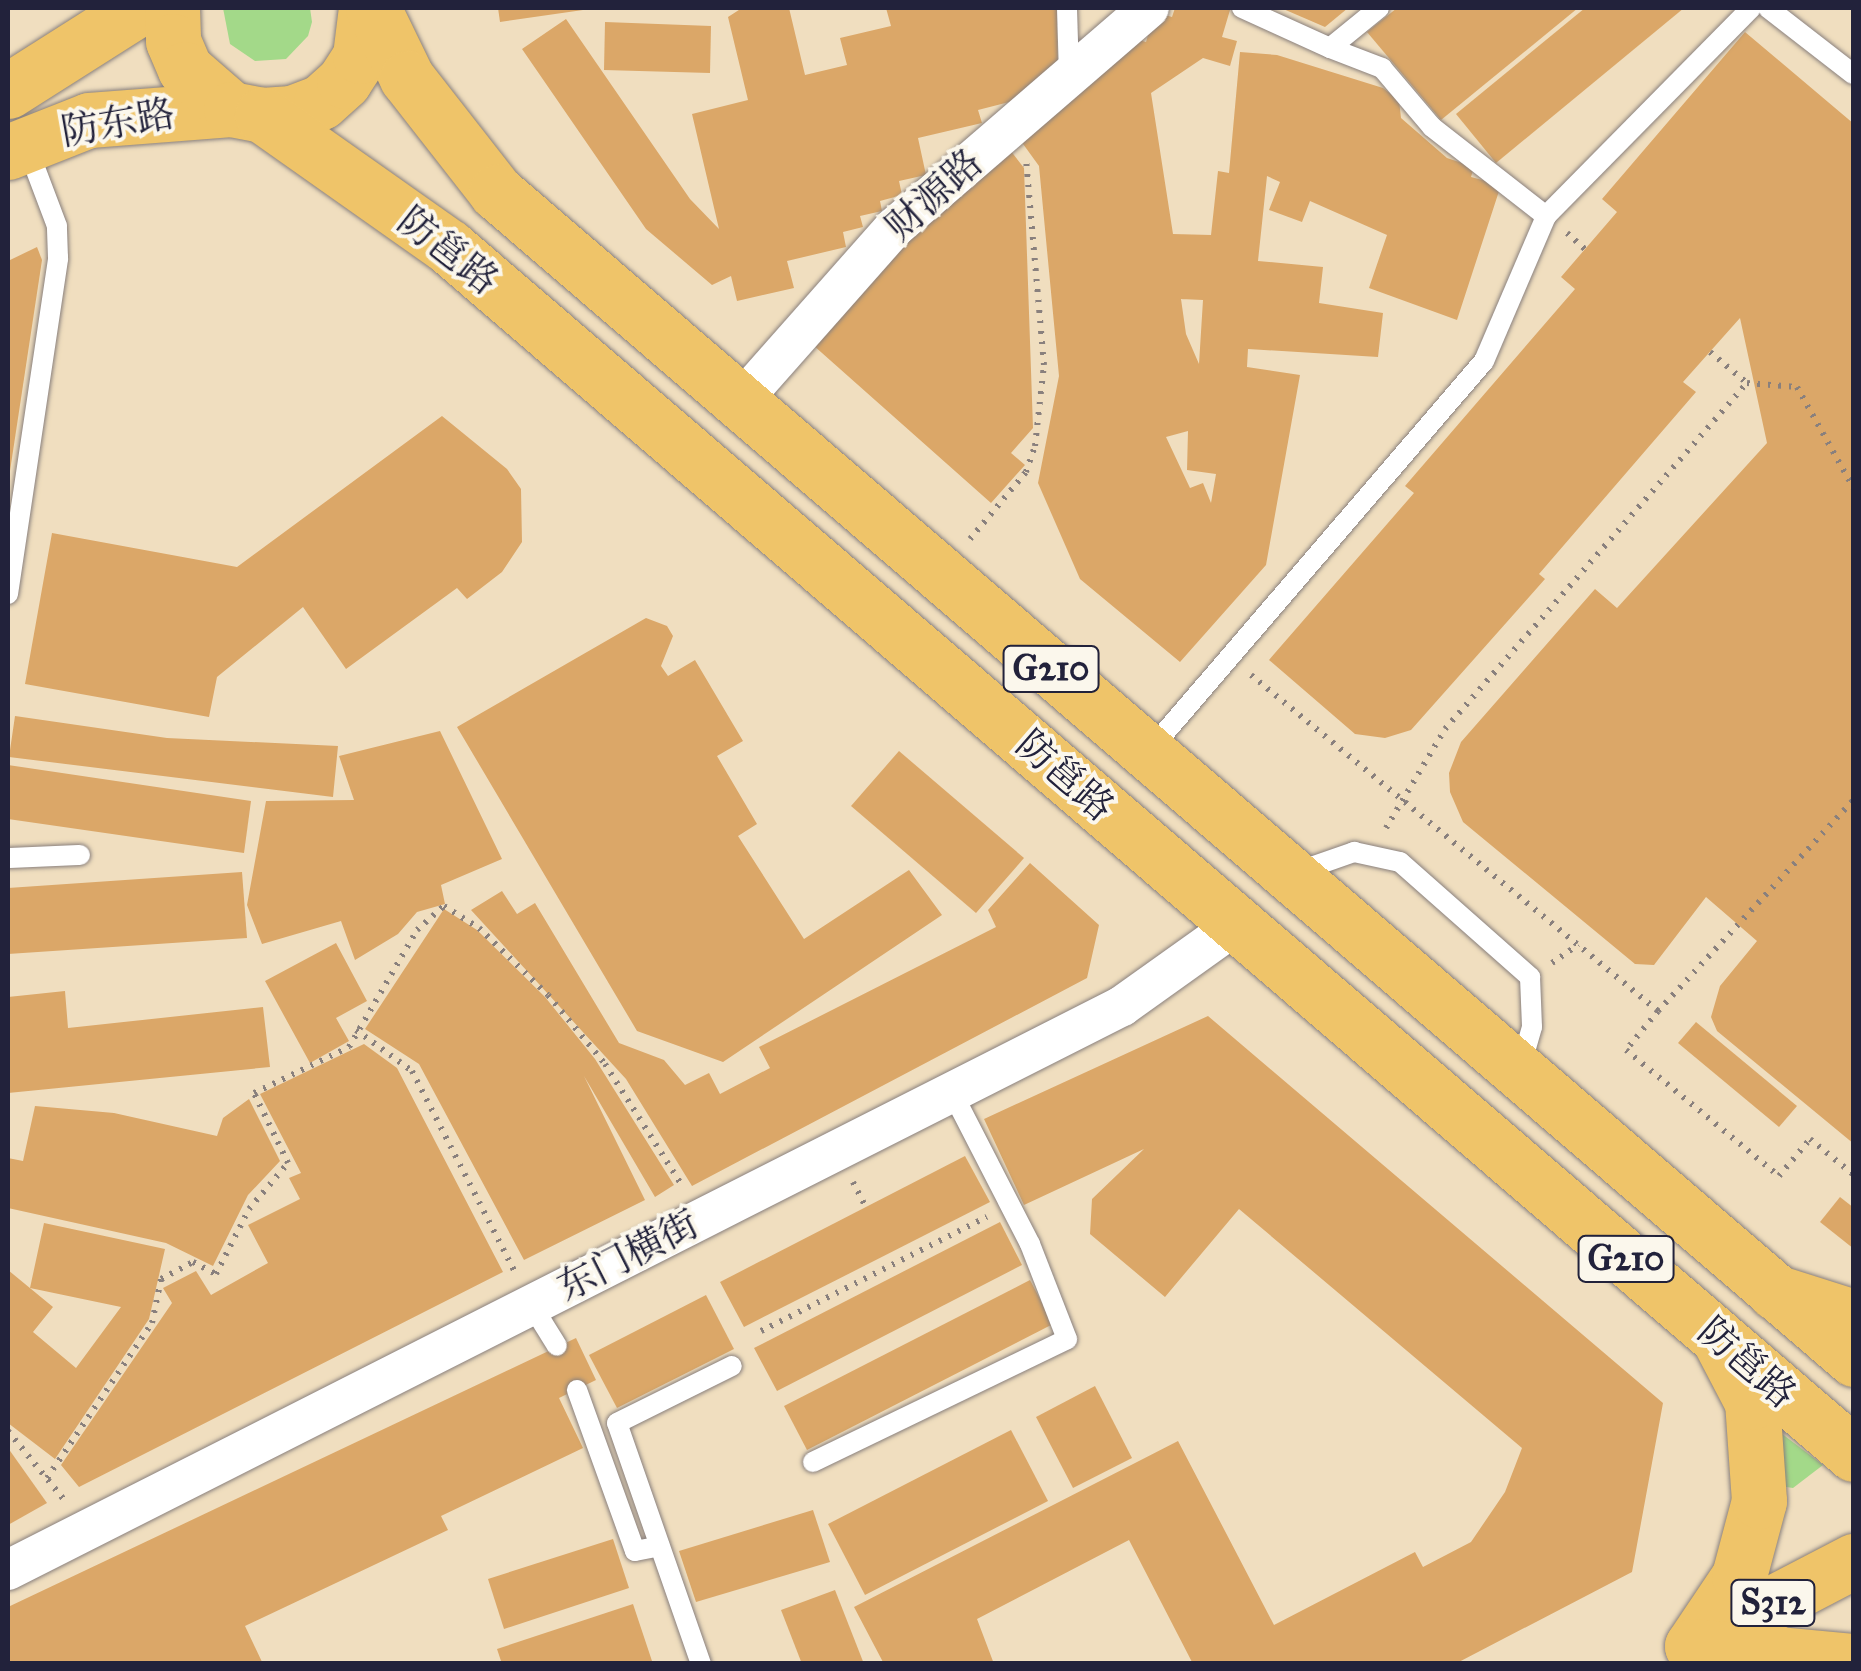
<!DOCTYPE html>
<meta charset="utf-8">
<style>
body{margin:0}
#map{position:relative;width:1861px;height:1671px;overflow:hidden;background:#f0debf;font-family:"IM FELL Great Primer","Noto Serif SC",serif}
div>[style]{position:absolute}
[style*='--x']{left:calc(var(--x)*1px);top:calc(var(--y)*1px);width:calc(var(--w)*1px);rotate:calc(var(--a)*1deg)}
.green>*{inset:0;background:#a3d989}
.building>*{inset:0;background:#dba768}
.path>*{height:6px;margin-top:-3px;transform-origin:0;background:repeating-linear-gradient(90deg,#89807d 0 2.5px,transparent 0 10.5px)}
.roads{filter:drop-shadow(0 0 2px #89807d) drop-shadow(0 0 2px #89807d)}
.lane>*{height:20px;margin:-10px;padding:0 10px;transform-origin:10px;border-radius:10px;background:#fff}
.street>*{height:40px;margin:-20px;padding:0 20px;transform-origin:20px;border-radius:20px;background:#fff}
.primary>*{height:55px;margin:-27.5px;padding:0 27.5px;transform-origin:27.5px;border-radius:27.5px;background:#efc469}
.highway>*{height:55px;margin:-27.5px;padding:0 27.5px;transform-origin:27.5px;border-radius:27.5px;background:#efc469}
span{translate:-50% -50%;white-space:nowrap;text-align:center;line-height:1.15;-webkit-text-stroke:8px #fbf7ec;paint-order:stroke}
.shield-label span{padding:2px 8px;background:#fbf7ec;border:2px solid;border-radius:8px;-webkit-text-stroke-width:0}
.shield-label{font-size:35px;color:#22223b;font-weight:700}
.street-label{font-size:38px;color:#22223b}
.frame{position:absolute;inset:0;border:10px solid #22223b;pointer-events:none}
</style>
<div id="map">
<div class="green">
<div style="clip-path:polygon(223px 8px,310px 8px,312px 22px,308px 36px,286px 59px,255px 61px,230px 44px)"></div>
<div style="clip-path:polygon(1777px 1430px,1823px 1465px,1793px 1488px,1780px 1486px)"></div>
</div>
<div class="building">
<div style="clip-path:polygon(498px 8px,582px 8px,583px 10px,500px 22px)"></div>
<div style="clip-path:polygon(742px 8px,789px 8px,805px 75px,847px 65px,840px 38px,891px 26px,886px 8px,1057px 8px,1058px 75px,1021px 99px,978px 110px,982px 123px,918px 138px,926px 175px,899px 181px,902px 195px,880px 201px,882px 211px,860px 216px,863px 227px,843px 232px,846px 247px,787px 261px,794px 288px,737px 301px,731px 276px,712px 285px,646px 229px,522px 49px,566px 19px,690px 199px,719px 229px,692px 114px,748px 100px,728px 17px)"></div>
<div style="clip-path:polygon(evenodd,1175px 8px,1230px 10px,1222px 37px,1237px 41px,1230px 66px,1203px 58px,1151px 93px,1173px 234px,1211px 235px,1218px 171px,1229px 173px,1240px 52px,1277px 55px,1383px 88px,1399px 100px,1401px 118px,1447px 158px,1474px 167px,1471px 177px,1501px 185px,1457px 320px,1369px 288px,1387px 235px,1310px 201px,1302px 222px,1269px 210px,1280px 182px,1267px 176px,1258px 261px,1323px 267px,1319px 303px,1383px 313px,1378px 357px,1248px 349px,1247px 367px,1300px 375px,1266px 565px,1180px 662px,1080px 579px,1038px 483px,1059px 376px,1039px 166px,1018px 137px,1136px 39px,1146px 42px,1155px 12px,1172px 17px,1175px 8px,1181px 299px,1203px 300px,1199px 364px,1186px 334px,1181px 299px,1175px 8px,1188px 431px,1187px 470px,1216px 474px,1211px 503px,1203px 483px,1190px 488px,1166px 437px,1188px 431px)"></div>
<div style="clip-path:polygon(1281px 8px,1348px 8px,1325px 27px)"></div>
<div style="clip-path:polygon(1397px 8px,1578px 8px,1441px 120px,1367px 32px)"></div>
<div style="clip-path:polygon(1585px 8px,1684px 8px,1496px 163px,1456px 114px)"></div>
<div style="clip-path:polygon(605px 22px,711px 26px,710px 73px,604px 70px)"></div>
<div style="clip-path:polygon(1745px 32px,1854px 124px,1854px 1144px,1717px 1031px,1711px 1017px,1720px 986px,1757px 941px,1706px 897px,1654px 965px,1635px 964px,1463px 822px,1450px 792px,1449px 773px,1461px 742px,1595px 589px,1617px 608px,1767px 443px,1740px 318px,1683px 382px,1696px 392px,1539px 574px,1545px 579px,1411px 730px,1385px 738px,1355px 734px,1269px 660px,1414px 493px,1405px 486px,1575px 289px,1561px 277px,1617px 212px,1602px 199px)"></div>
<div style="clip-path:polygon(1007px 146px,1024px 168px,1033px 428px,1011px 453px,1025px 465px,991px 503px,813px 345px,951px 193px)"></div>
<div style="clip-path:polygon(37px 247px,42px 260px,8px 484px,8px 261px)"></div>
<div style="clip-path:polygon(442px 416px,507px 469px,521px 489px,522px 542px,502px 572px,467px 599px,457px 588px,346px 669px,303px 607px,217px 677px,209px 717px,25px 684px,52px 533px,237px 567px)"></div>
<div style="clip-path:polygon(646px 618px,667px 626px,673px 636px,661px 666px,668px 676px,695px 660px,743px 741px,717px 756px,757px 824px,738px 836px,804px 939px,909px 870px,942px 915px,723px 1062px,637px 1031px,457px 727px)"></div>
<div style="clip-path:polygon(15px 716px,167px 738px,338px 746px,333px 797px,9px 757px)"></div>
<div style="clip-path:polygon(440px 731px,502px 859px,441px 885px,445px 904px,417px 912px,398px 934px,355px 960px,341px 921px,262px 944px,247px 905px,266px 801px,354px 800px,339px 756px)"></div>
<div style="clip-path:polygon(899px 751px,1024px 858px,976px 913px,851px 806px)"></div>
<div style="clip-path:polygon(8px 765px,251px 801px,244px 853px,8px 819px)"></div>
<div style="clip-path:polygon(1030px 863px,1099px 925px,1087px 978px,692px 1186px,626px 1079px,471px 910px,502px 891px,517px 914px,535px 903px,619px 1043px,664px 1060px,685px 1085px,709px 1073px,720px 1094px,770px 1068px,759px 1047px,996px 927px,988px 910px)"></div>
<div style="clip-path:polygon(242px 872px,247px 938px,8px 954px,8px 888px)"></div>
<div style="clip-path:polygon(444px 909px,477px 930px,545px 997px,595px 1059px,674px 1185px,655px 1197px,584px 1076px,645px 1200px,524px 1260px,419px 1064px,365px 1029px)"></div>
<div style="clip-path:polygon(336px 943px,367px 1001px,336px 1018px,349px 1041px,310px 1063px,265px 981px)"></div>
<div style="clip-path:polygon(65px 991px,68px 1028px,263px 1007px,270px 1067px,8px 1093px,8px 997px)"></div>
<div style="clip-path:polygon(1208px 1016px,1663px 1403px,1632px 1572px,1455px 1664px,1193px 1664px,1129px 1540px,977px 1619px,994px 1664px,884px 1664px,854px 1607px,1178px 1441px,1274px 1625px,1415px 1552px,1423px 1567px,1471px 1542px,1505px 1492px,1522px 1448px,1239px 1209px,1165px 1297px,1090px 1234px,1092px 1199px,1144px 1149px,1024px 1205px,984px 1119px)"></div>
<div style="clip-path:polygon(1696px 1022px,1797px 1106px,1779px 1127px,1678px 1043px)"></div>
<div style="clip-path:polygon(364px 1044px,397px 1068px,503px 1272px,79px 1487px,61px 1465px,172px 1303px,163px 1288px,196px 1271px,211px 1295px,268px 1263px,248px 1225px,300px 1199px,289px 1178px,301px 1173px,260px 1094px)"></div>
<div style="clip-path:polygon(249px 1099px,280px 1161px,248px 1195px,213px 1266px,166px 1243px,8px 1208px,8px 1158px,23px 1161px,35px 1106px,114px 1113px,217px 1136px,223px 1118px)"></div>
<div style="clip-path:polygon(965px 1156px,990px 1202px,744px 1327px,720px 1282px)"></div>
<div style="clip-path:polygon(1840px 1197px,1854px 1208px,1854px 1249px,1820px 1222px)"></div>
<div style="clip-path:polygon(1000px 1222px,1022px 1265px,777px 1391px,754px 1348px)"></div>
<div style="clip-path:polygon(44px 1223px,165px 1249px,149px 1319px,55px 1459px,8px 1423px,8px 1270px,53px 1307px,33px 1332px,76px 1368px,121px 1307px,30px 1288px)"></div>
<div style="clip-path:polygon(1030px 1280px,1053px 1324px,807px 1450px,784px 1406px)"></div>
<div style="clip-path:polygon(706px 1295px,734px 1349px,617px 1408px,589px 1355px)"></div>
<div style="clip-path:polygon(576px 1338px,596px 1380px,559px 1398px,583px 1448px,441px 1516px,448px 1530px,245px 1626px,263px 1664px,8px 1664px,8px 1607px)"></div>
<div style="clip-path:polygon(1095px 1386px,1132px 1458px,1073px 1488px,1036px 1417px)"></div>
<div style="clip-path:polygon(1011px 1430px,1048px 1501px,865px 1595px,828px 1524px)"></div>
<div style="clip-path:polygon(8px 1448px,47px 1503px,8px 1525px)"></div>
<div style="clip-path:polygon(813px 1510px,830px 1562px,696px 1602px,679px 1551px)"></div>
<div style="clip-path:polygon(613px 1539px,629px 1588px,504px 1629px,488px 1579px)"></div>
<div style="clip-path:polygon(835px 1590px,864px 1664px,802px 1664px,781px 1610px)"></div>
<div style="clip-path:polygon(633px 1604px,653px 1664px,502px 1664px,497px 1649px)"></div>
</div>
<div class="path">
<div style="--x:1567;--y:233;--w:24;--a:42"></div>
<div style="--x:1710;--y:352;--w:48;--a:40"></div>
<div style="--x:970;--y:539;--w:87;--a:-50.1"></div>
<div style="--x:1026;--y:472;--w:28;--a:-71"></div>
<div style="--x:1035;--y:446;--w:81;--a:-83.7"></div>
<div style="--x:1044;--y:365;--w:205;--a:-95"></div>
<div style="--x:1251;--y:675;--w:528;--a:39.54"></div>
<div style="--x:1658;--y:1011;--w:50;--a:129.4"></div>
<div style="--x:1626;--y:1050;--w:198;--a:39.5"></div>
<div style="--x:1779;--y:1176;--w:48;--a:-50"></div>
<div style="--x:1810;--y:1139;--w:57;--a:39.3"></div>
<div style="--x:1386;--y:828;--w:115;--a:-59.2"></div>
<div style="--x:1445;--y:729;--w:459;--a:-48.9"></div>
<div style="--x:1747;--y:383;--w:50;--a:4.6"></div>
<div style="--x:1797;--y:387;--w:117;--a:60.8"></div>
<div style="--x:1552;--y:963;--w:32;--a:-35"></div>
<div style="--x:1658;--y:1011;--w:289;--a:-47.2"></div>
<div style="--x:356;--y:1030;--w:69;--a:36.2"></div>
<div style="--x:412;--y:1071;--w:226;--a:62.9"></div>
<div style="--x:853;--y:1182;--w:28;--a:63"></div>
<div style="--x:761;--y:1331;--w:253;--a:-26.8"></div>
<div style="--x:8;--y:1431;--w:90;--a:50.8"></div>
<div style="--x:47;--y:1478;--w:187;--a:-55.9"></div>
<div style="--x:152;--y:1323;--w:45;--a:-78.4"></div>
<div style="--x:161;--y:1279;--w:36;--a:-28"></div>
<div style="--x:193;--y:1262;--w:26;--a:28"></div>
<div style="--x:216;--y:1274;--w:73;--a:-63.1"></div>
<div style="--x:249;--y:1209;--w:60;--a:-49.7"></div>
<div style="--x:288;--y:1163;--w:78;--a:-115.9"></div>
<div style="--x:254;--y:1093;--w:106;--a:-25.8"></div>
<div style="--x:349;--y:1047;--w:135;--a:-59.8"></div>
<div style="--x:417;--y:930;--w:36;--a:-42"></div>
<div style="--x:444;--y:906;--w:41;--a:32.2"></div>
<div style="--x:479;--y:928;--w:96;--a:44.2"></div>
<div style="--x:548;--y:995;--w:89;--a:50.4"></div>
<div style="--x:605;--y:1064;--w:146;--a:57.6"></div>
</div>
<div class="roads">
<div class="lane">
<div style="--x:1067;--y:8;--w:68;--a:88.3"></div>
<div style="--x:1242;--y:8;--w:97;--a:24.4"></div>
<div style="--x:1379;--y:8;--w:63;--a:140.8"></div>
<div style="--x:1330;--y:48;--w:56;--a:21"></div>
<div style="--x:1382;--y:68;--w:77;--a:49.7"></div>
<div style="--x:1432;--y:127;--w:145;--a:38"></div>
<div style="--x:1768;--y:8;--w:108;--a:37.8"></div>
<div style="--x:8;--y:594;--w:340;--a:-81.5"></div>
<div style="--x:58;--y:258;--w:32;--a:-92"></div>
<div style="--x:57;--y:226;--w:88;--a:-110.7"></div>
<div style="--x:1149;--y:751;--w:514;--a:-49.34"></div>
<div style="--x:1484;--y:361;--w:158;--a:-66.8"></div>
<div style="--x:1546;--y:216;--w:292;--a:-45.4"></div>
<div style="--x:8;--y:858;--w:72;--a:-2.4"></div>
<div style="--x:1294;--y:873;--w:64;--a:-19.3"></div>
<div style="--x:1354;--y:852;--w:47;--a:12.3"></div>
<div style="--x:1400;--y:862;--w:174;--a:41.5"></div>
<div style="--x:1530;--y:977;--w:50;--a:87.7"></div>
<div style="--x:1532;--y:1027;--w:40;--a:106"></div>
<div style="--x:531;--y:1304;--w:49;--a:58.2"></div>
<div style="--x:577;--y:1390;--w:171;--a:70.2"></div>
<div style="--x:635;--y:1551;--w:25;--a:-11"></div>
<div style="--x:813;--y:1462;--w:282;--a:-25.8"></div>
<div style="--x:1067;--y:1339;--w:102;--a:-111.3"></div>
<div style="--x:1030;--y:1244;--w:171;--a:-117.2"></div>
<div style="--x:701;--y:1664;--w:255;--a:-109.2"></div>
<div style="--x:617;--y:1423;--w:128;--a:-26.4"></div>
</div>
<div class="street">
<div style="--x:740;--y:402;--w:234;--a:-48.5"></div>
<div style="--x:895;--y:227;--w:335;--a:-40.8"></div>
<div style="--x:8;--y:1570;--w:1249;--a:-26.85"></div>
<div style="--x:1122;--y:1006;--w:141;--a:-35.5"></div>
</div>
<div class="primary">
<div style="--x:8;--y:91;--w:155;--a:-32.4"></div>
<div style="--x:8;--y:152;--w:87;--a:-21.6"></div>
<div style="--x:89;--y:120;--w:142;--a:-4.4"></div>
<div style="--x:1775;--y:1292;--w:83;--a:17.6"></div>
<div style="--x:1700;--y:1641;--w:174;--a:-27.5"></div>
<div style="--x:1692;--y:1646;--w:84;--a:-56.1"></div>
<div style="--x:1739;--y:1576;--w:78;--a:-75.1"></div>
<div style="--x:1759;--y:1501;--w:99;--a:-94"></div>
<div style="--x:1752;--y:1402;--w:71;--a:-117.6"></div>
<div style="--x:1692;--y:1646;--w:163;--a:5.3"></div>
</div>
<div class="highway">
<div style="--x:172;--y:8;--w:33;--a:88"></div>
<div style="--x:173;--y:41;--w:30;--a:67"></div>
<div style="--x:185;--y:69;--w:61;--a:41"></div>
<div style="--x:231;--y:109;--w:32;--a:11"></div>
<div style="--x:262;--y:115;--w:30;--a:-4"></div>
<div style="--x:292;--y:113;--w:31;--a:-21"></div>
<div style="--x:321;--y:102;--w:31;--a:-42"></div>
<div style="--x:344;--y:81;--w:30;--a:-57"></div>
<div style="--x:360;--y:56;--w:48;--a:-82.9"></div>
<div style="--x:373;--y:8;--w:78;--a:64.1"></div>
<div style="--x:407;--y:78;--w:145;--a:52"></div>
<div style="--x:496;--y:192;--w:1791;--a:40.67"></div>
<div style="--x:262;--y:115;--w:229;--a:35.2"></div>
<div style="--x:449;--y:247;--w:1852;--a:40.67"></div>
</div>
</div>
<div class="shield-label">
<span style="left:1051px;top:669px">G210</span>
<span style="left:1626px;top:1259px">G210</span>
<span style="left:1773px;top:1603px">S312</span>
</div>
<div class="street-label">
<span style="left:118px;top:123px;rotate:-10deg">防东路</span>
<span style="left:934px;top:195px;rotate:-42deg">财源路</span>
<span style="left:448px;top:251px;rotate:38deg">防邕路</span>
<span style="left:1065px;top:776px;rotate:41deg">防邕路</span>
<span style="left:628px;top:1256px;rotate:-27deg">东门横街</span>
<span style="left:1747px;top:1363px;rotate:41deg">防邕路</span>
</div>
<div class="frame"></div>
</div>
